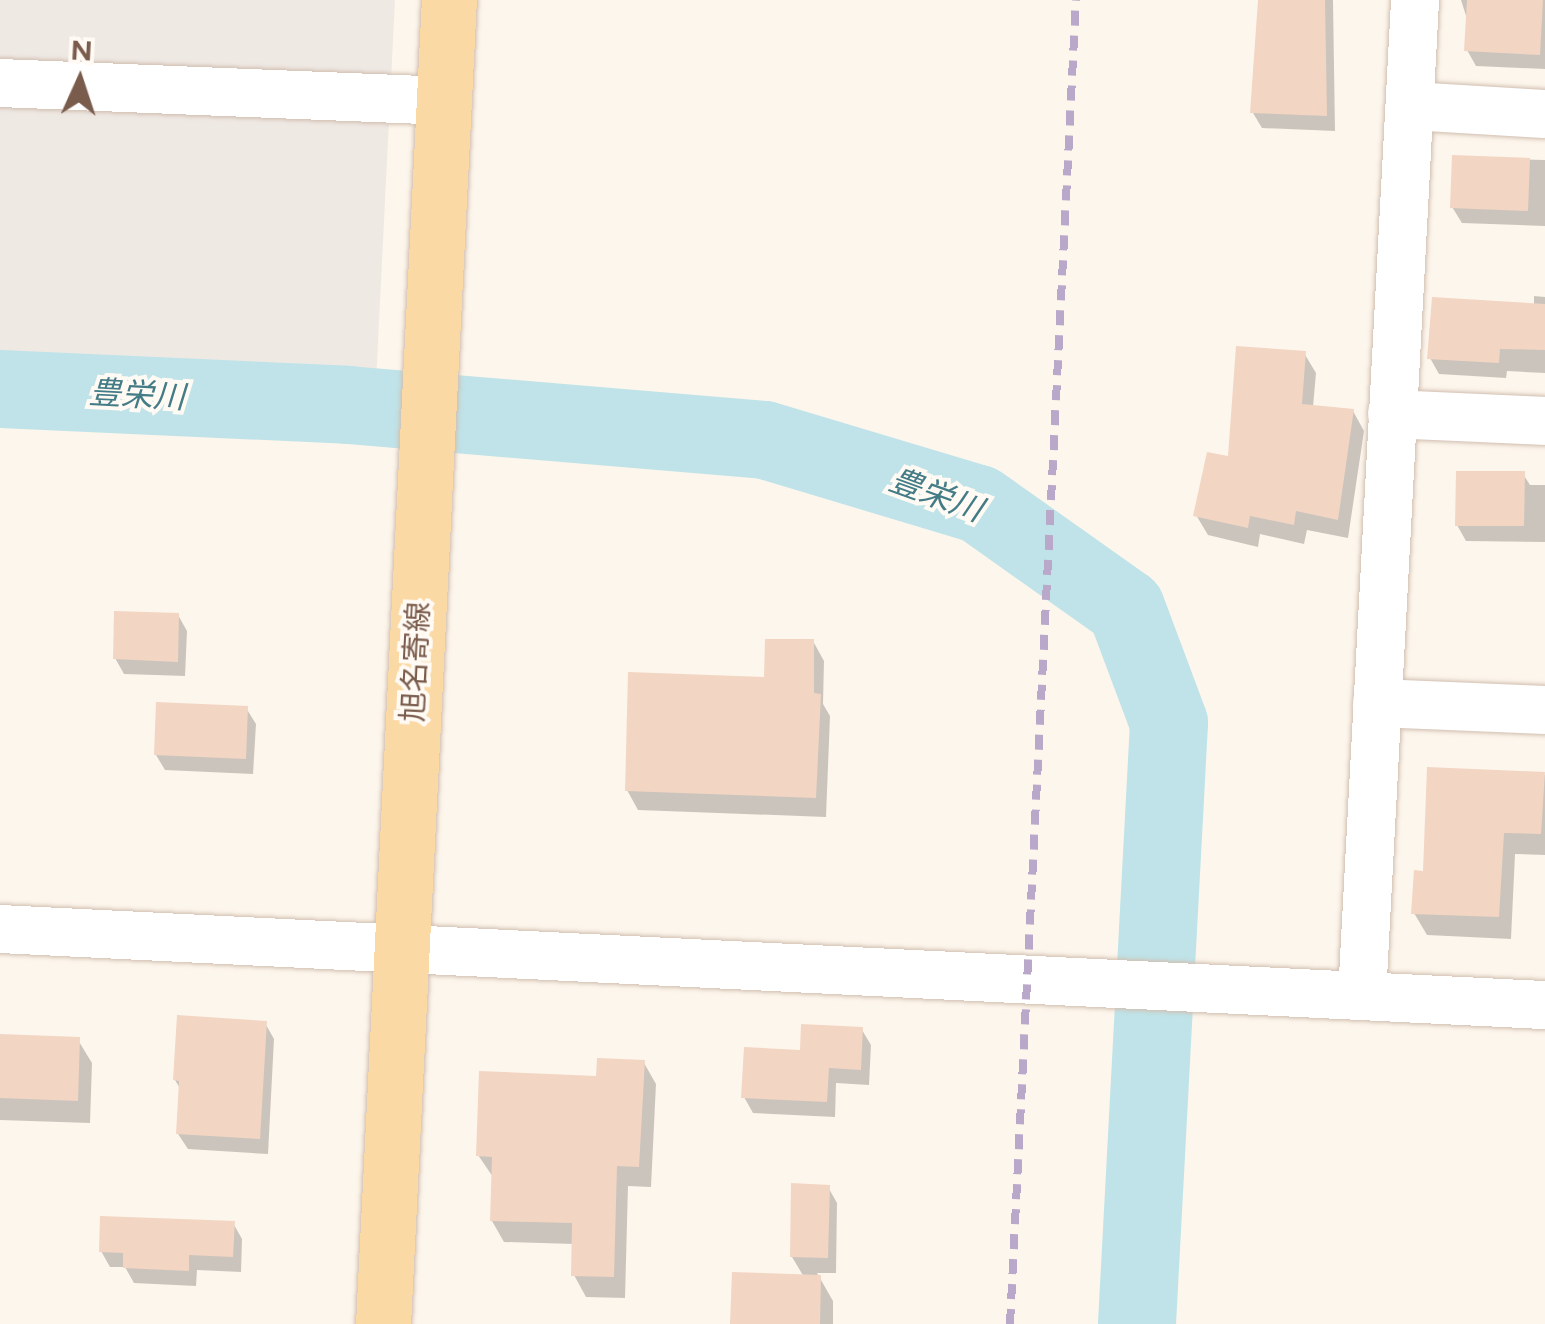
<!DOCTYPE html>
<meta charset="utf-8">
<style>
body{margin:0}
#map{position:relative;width:1545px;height:1324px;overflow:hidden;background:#fdf6ec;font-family:Figtree,"Noto Sans JP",sans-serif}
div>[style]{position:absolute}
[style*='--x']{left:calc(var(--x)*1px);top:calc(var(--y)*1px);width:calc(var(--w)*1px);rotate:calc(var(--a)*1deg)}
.industrial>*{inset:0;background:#efe9e4}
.shadow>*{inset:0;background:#0003}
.river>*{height:78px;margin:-39px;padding:0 39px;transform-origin:39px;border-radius:39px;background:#bfe3e8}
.building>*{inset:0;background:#f3d5c3}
.roads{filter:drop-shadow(0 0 2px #d1beb0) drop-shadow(0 0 2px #d1beb0)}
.minor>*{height:48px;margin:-24px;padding:0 24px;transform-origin:24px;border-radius:24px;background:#fff}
.major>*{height:55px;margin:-27.5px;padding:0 27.5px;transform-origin:27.5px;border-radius:27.5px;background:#fbd9a5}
.rail>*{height:8px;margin-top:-4px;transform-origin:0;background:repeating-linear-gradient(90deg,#b9a8c9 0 15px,transparent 0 25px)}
span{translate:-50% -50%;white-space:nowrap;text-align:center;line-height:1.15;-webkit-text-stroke:8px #fffaf3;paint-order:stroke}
.street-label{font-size:30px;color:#7a5c4d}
.water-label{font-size:32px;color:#437c86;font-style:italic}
.north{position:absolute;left:30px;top:30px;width:100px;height:100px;-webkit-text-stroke:8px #fffaf3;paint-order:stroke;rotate:3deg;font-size:28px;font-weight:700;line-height:40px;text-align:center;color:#7a5c4d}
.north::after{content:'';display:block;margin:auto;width:35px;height:45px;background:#7a5c4d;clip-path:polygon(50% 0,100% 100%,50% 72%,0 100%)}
</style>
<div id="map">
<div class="industrial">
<div style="clip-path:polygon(0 0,395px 0,376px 383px,0 365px)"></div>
</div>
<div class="shadow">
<div style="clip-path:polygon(1260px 0,1333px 0,1335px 131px,1262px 128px,1253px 113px)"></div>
<div style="clip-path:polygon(1461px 0,1545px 0,1545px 69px,1476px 66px,1467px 50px,1468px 22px)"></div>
<div style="clip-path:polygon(1454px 158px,1545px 160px,1545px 226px,1462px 223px,1452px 207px)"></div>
<div style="clip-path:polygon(1534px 296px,1545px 297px,1545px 373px,1507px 371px,1506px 378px,1439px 374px,1430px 358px,1534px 306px)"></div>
<div style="clip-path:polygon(1304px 353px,1316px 373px,1313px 407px,1353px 411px,1364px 431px,1348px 538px,1307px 530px,1304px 544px,1260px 534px,1258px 547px,1208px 535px,1196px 515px)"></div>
<div style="clip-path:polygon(1523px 474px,1530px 485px,1545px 485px,1545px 542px,1466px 541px,1457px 525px)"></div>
<div style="clip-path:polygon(178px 615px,187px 631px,185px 676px,124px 674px,115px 658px)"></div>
<div style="clip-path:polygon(813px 641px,824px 661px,823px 704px,830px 716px,826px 817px,638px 810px,627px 790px)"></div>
<div style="clip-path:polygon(246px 708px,256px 724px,253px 774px,165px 770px,156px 755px)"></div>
<div style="clip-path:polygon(1430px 770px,1545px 775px,1545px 855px,1515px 854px,1511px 939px,1427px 935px,1414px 913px,1425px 873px)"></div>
<div style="clip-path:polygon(265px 1023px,274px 1039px,268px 1154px,188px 1149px,178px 1134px,181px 1090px,175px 1080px)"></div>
<div style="clip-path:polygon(862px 1030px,871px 1045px,869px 1085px,836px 1083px,835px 1117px,753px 1113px,744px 1097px,802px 1053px)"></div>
<div style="clip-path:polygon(0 1036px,78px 1040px,92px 1063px,90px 1123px,0 1120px)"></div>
<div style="clip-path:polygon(644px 1063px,656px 1084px,651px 1187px,628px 1186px,625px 1298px,586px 1297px,574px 1275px,574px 1244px,504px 1242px,492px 1221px,493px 1177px,478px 1155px,598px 1078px)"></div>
<div style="clip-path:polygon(828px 1187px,837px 1203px,836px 1273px,817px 1273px,833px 1301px,833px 1324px,733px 1324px,804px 1277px,792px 1257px)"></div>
<div style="clip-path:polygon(233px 1223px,242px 1239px,241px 1272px,197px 1270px,196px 1286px,134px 1283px,125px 1267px,110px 1267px,101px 1251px)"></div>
</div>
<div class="river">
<div style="--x:0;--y:389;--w:348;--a:2.6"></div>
<div style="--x:348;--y:405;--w:418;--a:4.8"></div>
<div style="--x:765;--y:440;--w:223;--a:16.7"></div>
<div style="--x:979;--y:504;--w:180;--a:35.3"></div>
<div style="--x:1126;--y:608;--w:123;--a:69.5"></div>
<div style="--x:1169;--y:723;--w:602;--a:93.05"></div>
</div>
<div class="building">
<div style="clip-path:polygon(1258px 0,1325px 0,1327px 116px,1250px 113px)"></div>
<div style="clip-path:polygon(1467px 0,1543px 0,1540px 55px,1464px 51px)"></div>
<div style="clip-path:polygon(1452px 155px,1530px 158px,1528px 211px,1450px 208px)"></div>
<div style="clip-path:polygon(1432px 297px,1545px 304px,1545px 350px,1500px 349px,1499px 363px,1427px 359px)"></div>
<div style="clip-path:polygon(1236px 346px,1306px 351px,1302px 404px,1354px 409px,1338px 520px,1296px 511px,1294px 525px,1250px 516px,1248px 528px,1193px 516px,1207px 452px,1228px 456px)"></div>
<div style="clip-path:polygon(1456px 471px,1525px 471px,1524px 526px,1455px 526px)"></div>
<div style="clip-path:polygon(114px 611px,179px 613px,178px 662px,113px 659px)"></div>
<div style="clip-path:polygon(765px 639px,814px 639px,814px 693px,821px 694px,816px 798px,625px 791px,628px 672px,764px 677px)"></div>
<div style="clip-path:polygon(156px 702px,248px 706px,246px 759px,154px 755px)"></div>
<div style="clip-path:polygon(1427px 767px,1545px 772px,1541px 834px,1504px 833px,1499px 917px,1411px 914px,1414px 870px,1423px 871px)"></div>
<div style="clip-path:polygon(177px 1015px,267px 1021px,260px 1139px,176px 1134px,179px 1081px,173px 1080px)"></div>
<div style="clip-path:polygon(801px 1024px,863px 1027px,861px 1070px,829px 1068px,827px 1102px,741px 1098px,744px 1047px,800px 1050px)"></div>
<div style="clip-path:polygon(0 1034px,80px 1037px,78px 1101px,0 1098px)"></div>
<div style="clip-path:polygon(597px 1058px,645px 1060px,639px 1167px,617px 1166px,614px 1277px,571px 1276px,572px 1223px,490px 1221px,492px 1157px,476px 1156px,479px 1071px,596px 1076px)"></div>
<div style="clip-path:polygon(791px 1183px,830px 1185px,828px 1258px,790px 1257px)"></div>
<div style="clip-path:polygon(100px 1216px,235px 1221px,233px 1257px,189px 1255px,189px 1271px,123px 1268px,123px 1253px,99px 1252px)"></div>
<div style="clip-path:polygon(732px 1272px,821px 1275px,820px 1324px,730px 1324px)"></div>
</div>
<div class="roads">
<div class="minor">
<div style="--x:0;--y:83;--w:444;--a:2.3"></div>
<div style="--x:1410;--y:106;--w:135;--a:3.4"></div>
<div style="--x:1392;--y:414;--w:153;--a:2.6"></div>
<div style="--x:1377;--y:703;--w:168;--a:2.4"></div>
<div style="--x:0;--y:929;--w:1547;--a:2.82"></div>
<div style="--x:1362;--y:996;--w:997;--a:-86.95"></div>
</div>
<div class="major">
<div style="--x:383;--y:1324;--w:1326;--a:-87.15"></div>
</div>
</div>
<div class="rail">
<div style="--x:1010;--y:1324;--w:1326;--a:-87.15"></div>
</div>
<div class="street-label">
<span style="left:416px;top:662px;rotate:-87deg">旭名寄線</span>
</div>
<div class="water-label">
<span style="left:137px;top:395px;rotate:3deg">豊栄川</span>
<span style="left:936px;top:495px;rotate:20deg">豊栄川</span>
</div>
<div class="north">N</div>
</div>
